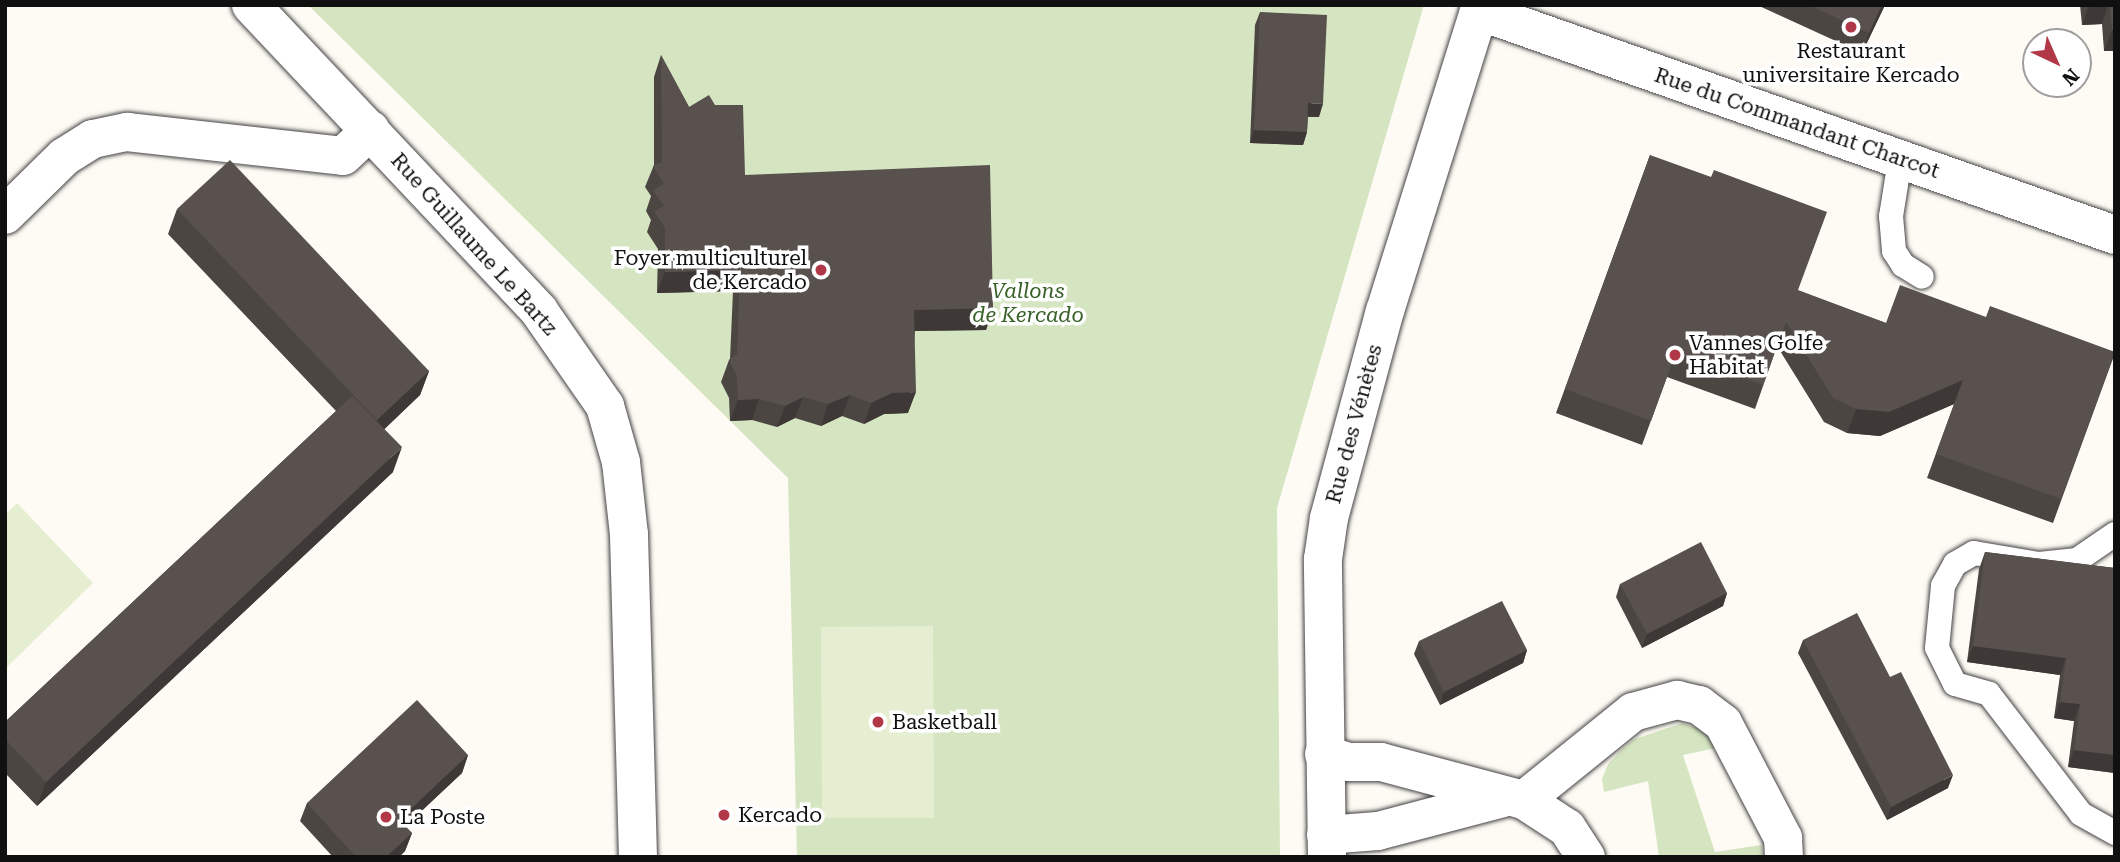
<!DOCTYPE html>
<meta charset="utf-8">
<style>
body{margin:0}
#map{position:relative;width:2120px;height:862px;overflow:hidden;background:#fefbf5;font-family:"Roboto Serif",serif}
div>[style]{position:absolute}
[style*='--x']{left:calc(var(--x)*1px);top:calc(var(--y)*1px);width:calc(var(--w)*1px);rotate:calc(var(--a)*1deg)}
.green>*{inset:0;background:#d6e5c1}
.pitch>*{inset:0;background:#e6eed2}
.roads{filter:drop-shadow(0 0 2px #434343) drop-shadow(0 0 2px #434343)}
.service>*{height:24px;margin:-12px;padding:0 12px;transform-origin:12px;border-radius:12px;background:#fff}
.minor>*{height:38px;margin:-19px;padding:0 19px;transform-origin:19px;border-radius:19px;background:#fff}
.tertiary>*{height:38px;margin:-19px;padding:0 19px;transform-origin:19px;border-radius:19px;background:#fff}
.wall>*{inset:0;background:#4c4643}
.shaded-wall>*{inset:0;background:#3e3937}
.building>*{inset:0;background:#58514e}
.dots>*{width:19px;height:19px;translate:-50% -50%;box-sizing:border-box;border:4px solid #fff;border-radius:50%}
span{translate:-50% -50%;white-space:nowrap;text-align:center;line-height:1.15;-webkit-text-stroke:7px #fff;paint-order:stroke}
.poi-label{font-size:21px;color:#101010}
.right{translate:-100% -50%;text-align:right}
.left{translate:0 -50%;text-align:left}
.street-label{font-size:21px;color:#101010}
.park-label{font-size:21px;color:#376127;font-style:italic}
.frame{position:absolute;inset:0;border:7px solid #101010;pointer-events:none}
.north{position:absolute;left:2022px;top:28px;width:70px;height:70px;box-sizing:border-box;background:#fff;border:2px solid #9f9f9f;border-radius:50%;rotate:136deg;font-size:19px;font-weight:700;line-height:28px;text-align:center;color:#101010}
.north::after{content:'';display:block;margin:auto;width:24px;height:32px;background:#b13846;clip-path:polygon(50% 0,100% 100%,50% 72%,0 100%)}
</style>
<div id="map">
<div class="green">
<div style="clip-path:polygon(308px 5px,1424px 5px,1277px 508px,1280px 857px,797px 857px,788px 478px)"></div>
<div style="clip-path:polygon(1682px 723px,1707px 731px,1721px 747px,1683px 755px,1715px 852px,1761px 845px,1763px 857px,1659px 857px,1648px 781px,1604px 792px,1602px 779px,1608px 764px,1622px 749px,1635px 739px)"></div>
</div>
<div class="pitch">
<div style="clip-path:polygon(17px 503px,93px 583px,5px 669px,5px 515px)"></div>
<div style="clip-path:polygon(933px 626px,934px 818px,822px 818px,821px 627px)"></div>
</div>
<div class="roads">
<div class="service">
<div style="--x:1900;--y:160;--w:57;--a:99.1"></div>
<div style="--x:1891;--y:216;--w:35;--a:85"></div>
<div style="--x:1894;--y:251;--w:17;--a:57"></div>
<div style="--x:1903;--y:265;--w:22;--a:32"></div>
<div style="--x:2115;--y:534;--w:46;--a:145.6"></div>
<div style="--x:2077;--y:560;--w:38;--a:174"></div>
<div style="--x:2039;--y:564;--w:66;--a:-170.4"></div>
<div style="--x:1974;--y:553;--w:22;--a:150"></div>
<div style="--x:1955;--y:564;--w:25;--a:119"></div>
<div style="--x:1943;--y:586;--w:62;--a:95.5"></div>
<div style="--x:1937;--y:648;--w:40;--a:63.4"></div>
<div style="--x:1955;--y:684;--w:35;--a:16"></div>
<div style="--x:1989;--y:694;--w:151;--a:52.5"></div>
<div style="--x:2081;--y:814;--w:39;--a:29"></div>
</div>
<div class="minor">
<div style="--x:251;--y:5;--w:420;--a:46.7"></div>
<div style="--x:539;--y:311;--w:116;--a:55.2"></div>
<div style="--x:605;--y:406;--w:58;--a:74.1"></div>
<div style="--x:621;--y:462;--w:73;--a:83.7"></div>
<div style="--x:629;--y:535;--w:322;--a:88.4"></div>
<div style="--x:1479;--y:11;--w:674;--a:19.4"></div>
<div style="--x:5;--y:215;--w:83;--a:-44.5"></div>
<div style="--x:64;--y:157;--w:34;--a:-32"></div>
<div style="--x:93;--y:139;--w:35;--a:-12"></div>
<div style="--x:127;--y:132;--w:217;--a:6.3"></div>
<div style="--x:343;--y:156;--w:38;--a:-43"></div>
<div style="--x:1324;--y:754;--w:25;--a:18"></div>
<div style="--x:1348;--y:762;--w:33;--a:0"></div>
<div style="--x:1381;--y:762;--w:148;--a:14.9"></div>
<div style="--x:1524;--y:800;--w:51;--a:33.1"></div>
<div style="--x:1567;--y:828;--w:35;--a:57"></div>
<div style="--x:1524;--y:800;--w:140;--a:-38.9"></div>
<div style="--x:1633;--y:712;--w:46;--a:-15.3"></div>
<div style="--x:1677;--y:700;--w:23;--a:13"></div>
<div style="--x:1699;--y:705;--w:30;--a:37"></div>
<div style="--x:1723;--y:723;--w:130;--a:62.4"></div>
<div style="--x:1783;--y:838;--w:19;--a:87"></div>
<div style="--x:1326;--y:835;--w:52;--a:-4.4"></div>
<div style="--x:1378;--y:831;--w:129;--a:-14.8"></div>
</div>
<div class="tertiary">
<div style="--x:1327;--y:857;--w:298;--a:-90.8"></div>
<div style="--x:1323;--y:559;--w:41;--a:-81.7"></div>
<div style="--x:1329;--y:518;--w:214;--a:-74.9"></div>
<div style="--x:1385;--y:311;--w:321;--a:-72.6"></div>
</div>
</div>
<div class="wall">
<div style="clip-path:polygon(1757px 5px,1885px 5px,1862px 53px)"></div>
<div style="clip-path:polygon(2080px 5px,2115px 5px,2115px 51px,2104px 51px,2102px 24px,2082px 25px)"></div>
<div style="clip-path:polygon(1260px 12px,1319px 117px,1308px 117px,1307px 132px,1303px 145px,1250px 143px,1255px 25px)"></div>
<div style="clip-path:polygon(661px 55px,689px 107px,745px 175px,993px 308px,986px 330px,915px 331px,908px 413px,884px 414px,864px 424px,842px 416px,821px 426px,795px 418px,777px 427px,752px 420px,730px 421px,729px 398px,721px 382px,729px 360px,730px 359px,733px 291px,657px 293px,658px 249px,647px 232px,651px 220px,646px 211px,651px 196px,645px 187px,654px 165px,654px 77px)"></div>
<div style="clip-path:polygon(1650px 155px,1798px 291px,1886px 323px,1986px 317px,2115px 353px,2053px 523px,1927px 478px,1954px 404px,1880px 436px,1847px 433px,1824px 422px,1777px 346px,1755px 409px,1667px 377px,1642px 445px,1556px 413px)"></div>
<div style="clip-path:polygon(177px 209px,429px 371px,420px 395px,384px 429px,393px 472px,37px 806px,5px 773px,5px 722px,336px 411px,168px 234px)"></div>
<div style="clip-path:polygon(1985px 552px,2115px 568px,2115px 773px,2068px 767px,2074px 721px,2054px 718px,2060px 675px,1967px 662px,1979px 569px)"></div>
<div style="clip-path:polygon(1620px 584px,1727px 593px,1723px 606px,1642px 648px,1616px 597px)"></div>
<div style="clip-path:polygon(1803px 640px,1890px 677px,1948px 788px,1887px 820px,1798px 653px)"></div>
<div style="clip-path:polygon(1419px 641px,1527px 650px,1523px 663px,1440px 705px,1414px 654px)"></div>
<div style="clip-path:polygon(468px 755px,462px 773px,405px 826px,412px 833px,405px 851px,399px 857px,333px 857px,300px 821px,307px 803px)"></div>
</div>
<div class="shaded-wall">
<div style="clip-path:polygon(1882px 5px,1885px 5px,1862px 53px,1869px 33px)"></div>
<div style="clip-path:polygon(2089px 5px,2108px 5px,2102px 24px,2082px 25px)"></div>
<div style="clip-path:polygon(2112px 30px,2115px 30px,2115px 51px,2104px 51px)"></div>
<div style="clip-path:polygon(1308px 103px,1323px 104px,1319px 117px,1303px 116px)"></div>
<div style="clip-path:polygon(1254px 130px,1307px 132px,1303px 145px,1250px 143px)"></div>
<div style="clip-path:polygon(740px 270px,733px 291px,657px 293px,665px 272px)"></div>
<div style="clip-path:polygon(993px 308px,986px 330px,907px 331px,914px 310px)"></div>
<div style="clip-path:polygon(429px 371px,420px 395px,368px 445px,377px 420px)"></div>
<div style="clip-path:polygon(1963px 380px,1954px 404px,1880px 436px,1847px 433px,1856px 409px)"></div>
<div style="clip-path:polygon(916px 392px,908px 413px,884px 414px,864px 424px,871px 403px,892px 393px)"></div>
<div style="clip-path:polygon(850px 395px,842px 416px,821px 426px,828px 404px)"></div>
<div style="clip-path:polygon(803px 397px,795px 418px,777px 427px,785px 406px)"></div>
<div style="clip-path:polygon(759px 399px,752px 420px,730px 421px,738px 400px)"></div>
<div style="clip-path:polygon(402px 447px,393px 472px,37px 806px,46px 782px)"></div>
<div style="clip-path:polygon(1727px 593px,1723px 606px,1642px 648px,1647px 634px)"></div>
<div style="clip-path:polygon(1973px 646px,2066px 658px,2060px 675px,1967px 662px)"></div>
<div style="clip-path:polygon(1527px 650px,1523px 663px,1440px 705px,1444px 692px)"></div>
<div style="clip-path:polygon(2060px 702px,2080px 704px,2074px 721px,2054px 718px)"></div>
<div style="clip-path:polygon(2074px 750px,2115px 755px,2115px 773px,2068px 767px)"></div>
<div style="clip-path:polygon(468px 755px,462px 773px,393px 838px,399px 820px)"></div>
<div style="clip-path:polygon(1953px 775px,1948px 788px,1887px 820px,1891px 807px)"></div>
<div style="clip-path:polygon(412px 833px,405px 851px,399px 857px,386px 857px)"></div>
</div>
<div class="building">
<div style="clip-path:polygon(1809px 5px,1882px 5px,1869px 33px)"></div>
<div style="clip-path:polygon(2110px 5px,2115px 5px,2115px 30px,2112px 30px)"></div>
<div style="clip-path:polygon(1260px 12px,1327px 15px,1323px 104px,1308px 103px,1307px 132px,1254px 130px)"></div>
<div style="clip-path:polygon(661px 55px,689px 107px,709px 95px,715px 105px,743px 105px,745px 175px,990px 165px,993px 308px,914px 310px,916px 392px,892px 393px,871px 403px,850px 395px,828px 404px,803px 397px,785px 406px,759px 399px,738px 400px,737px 377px,729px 360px,737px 354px,740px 270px,665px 272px,665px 228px,654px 211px,664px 206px,653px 190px,664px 184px,653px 166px,662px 162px)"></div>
<div style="clip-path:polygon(1650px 155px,1711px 177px,1714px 170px,1827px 212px,1798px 290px,1886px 323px,1900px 285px,1986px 317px,1990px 306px,2115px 352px,2061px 499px,1936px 454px,1963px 380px,1889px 412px,1856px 409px,1833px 398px,1786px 322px,1763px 385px,1676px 352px,1651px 421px,1565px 389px)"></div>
<div style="clip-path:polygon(230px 160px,429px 371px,377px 420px,177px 209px)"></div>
<div style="clip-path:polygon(352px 396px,402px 447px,46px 782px,5px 739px,5px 722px)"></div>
<div style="clip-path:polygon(1701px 542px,1727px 593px,1647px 634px,1620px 584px)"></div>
<div style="clip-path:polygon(1985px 552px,2115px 568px,2115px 755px,2074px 750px,2080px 704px,2060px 702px,2066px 658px,1973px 646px)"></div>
<div style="clip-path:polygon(1502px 601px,1527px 650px,1444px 692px,1419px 641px)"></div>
<div style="clip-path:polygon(1857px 613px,1890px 677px,1901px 672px,1953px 775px,1891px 807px,1803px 640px)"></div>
<div style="clip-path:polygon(417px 700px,468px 755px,399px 820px,412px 833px,386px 857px,356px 857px,307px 803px)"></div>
</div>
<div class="dots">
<div style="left:1851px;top:27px;background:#b13846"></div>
<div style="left:821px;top:270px;background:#b13846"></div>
<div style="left:1675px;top:355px;background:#b13846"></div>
<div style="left:878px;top:722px;background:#b13846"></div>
<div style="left:724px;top:815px;background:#b13846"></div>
<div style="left:386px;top:817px;background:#b13846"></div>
</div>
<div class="poi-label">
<span style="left:1851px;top:63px">Restaurant<br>universitaire Kercado</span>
<span class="right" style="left:807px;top:270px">Foyer multiculturel<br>de Kercado</span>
<span class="left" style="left:1689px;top:355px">Vannes Golfe<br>Habitat</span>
<span class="left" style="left:892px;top:722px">Basketball</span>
<span class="left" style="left:738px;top:815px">Kercado</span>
<span class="left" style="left:400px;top:817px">La Poste</span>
</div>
<div class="street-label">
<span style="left:1797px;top:123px;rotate:19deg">Rue du Commandant Charcot</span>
<span style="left:474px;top:244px;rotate:48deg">Rue Guillaume Le Bartz</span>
<span style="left:1354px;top:424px;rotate:-75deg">Rue des Vénètes</span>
</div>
<div class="park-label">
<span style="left:1028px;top:303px">Vallons<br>de Kercado</span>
</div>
<div class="frame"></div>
<div class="north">N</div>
</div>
